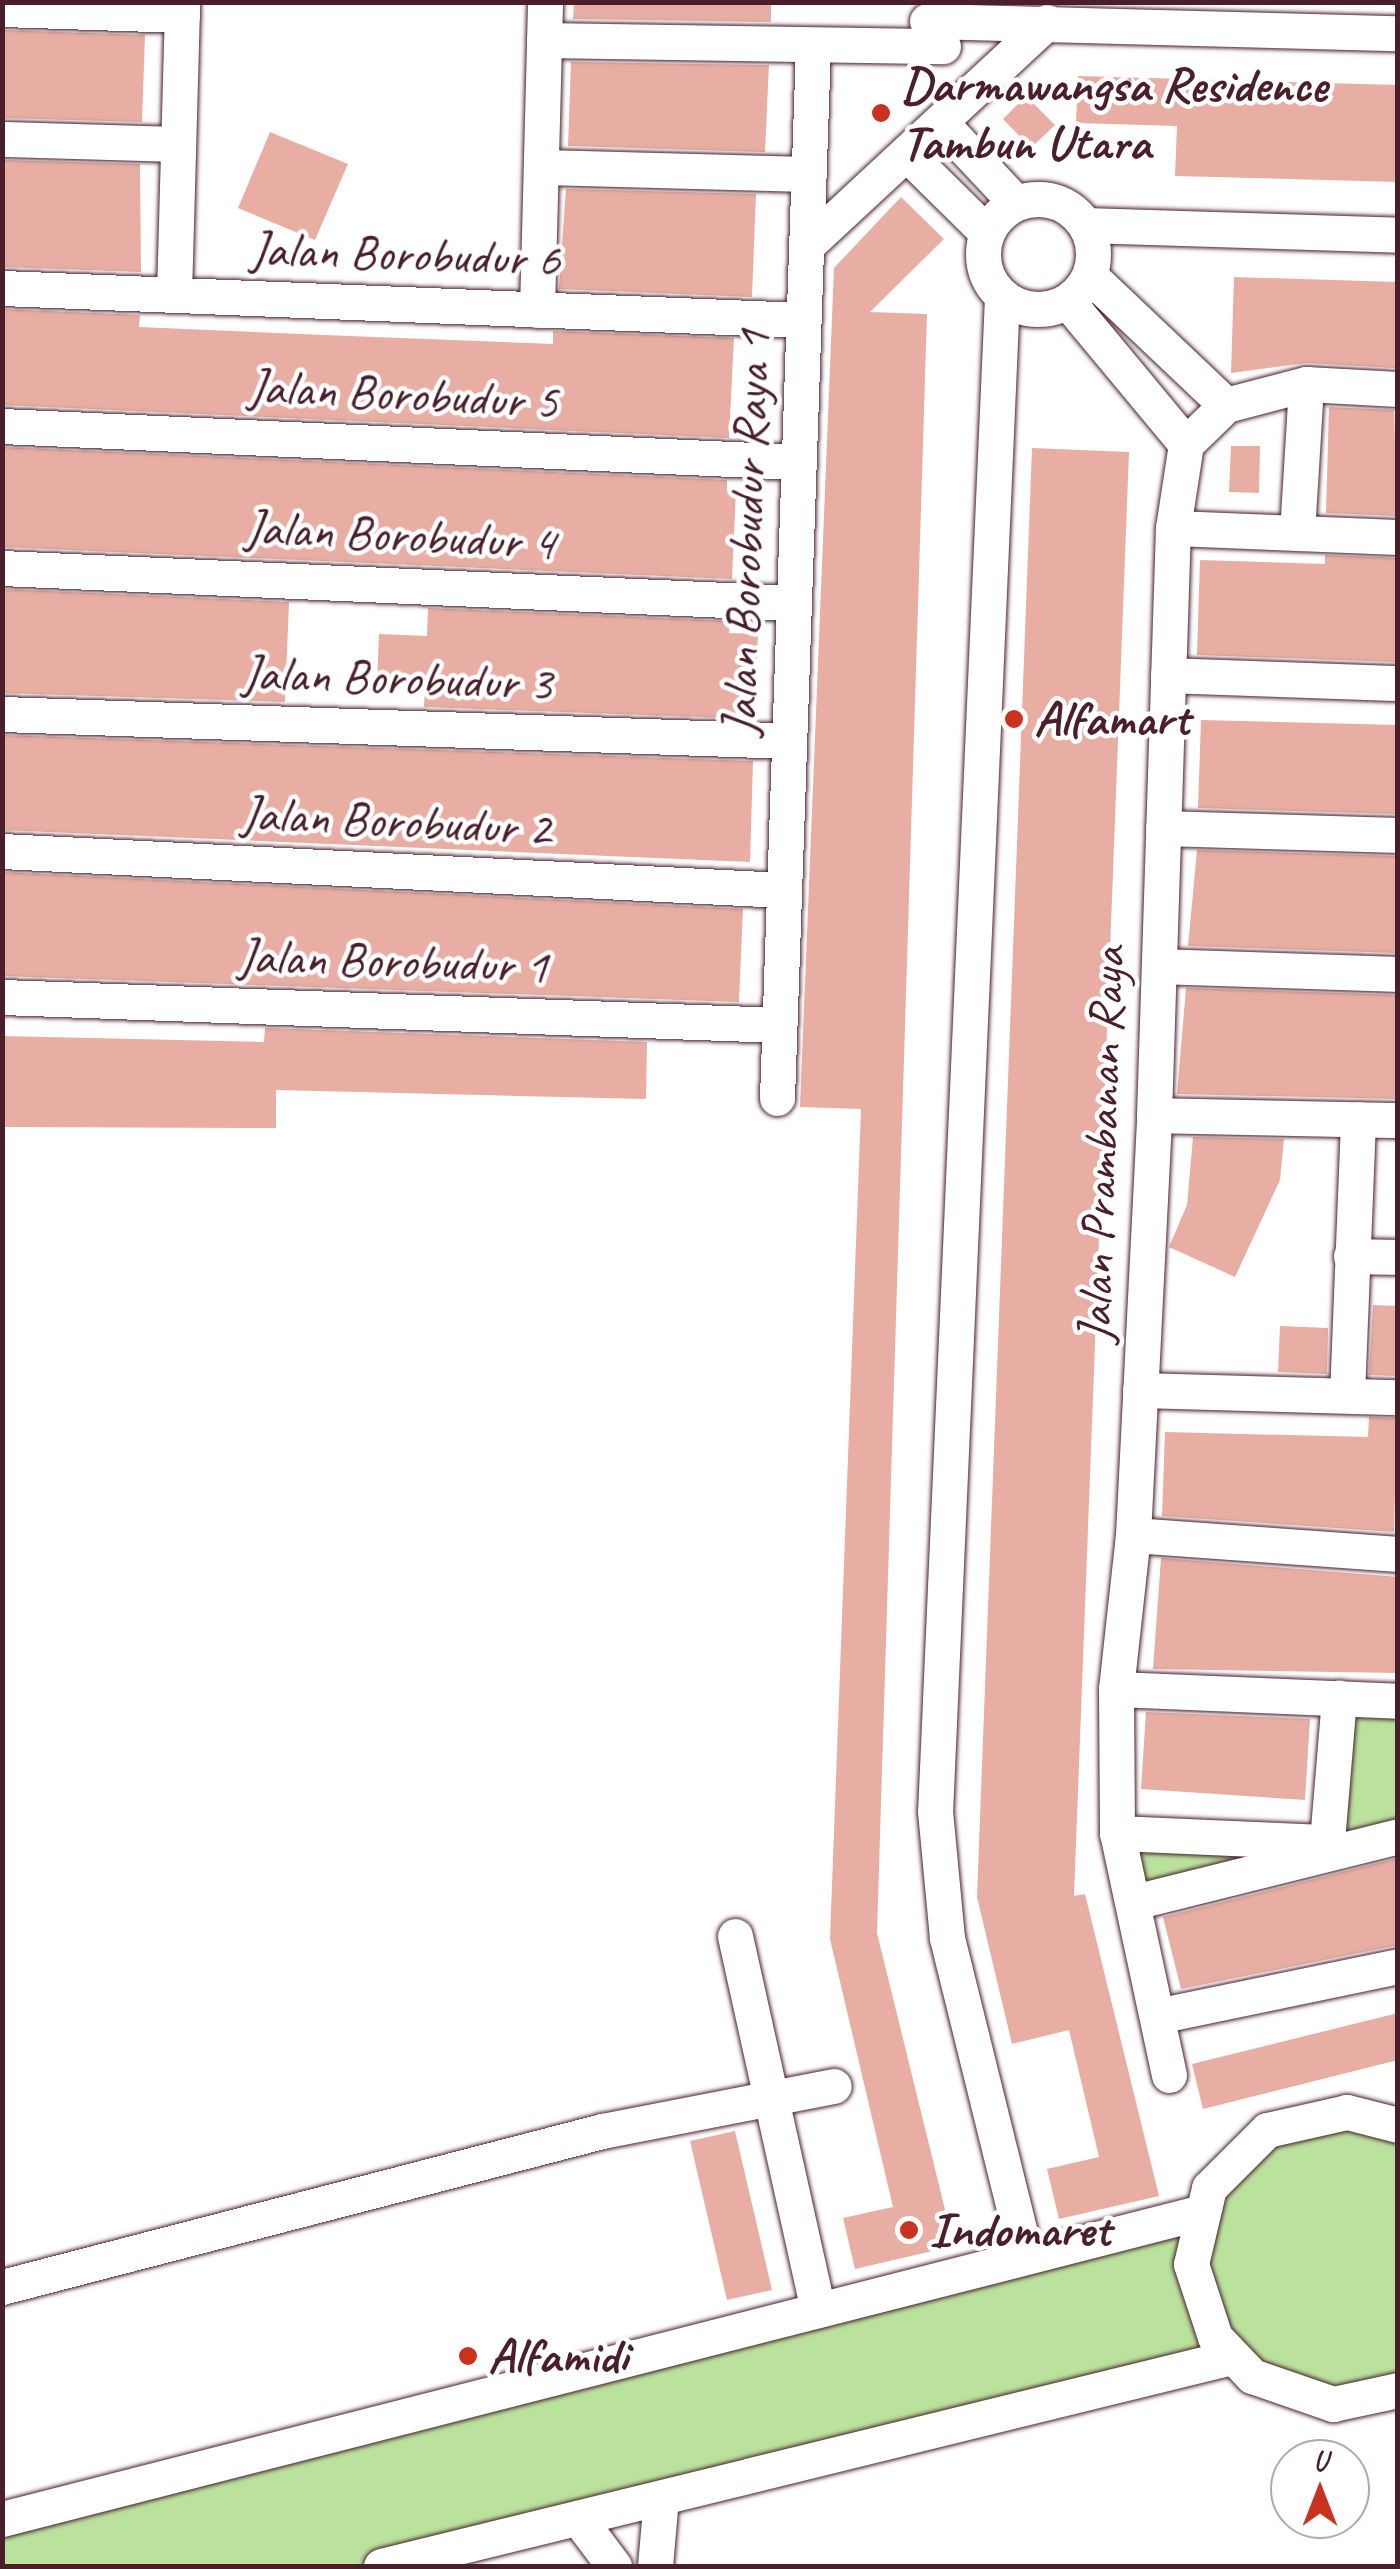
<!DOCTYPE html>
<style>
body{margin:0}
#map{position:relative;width:1400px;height:2569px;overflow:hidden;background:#fff;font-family:Caveat,sans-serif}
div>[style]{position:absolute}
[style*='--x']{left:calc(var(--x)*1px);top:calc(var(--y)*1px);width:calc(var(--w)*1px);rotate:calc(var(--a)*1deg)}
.green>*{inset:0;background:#bbe29d}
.building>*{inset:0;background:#e8aea4}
.roads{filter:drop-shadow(0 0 2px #4a1f2b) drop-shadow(0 0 2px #4a1f2b)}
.street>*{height:35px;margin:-17.5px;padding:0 17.5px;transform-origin:17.5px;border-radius:17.5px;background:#fff}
.street>.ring{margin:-17.5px;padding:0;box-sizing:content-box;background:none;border:35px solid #fff;border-radius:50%}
.dots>*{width:28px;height:28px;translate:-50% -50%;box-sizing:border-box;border:5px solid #fff;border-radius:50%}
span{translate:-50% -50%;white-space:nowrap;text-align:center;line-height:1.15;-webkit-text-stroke:9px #fff;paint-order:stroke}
.poi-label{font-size:50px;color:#4a1f2b;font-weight:700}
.left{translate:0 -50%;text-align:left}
.street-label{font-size:50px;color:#4a1f2b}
.frame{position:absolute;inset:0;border:5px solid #4a1f2b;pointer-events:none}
.north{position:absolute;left:1270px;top:2439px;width:100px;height:100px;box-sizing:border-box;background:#fff;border:2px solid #b7a5aa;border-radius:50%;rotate:0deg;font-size:28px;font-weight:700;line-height:40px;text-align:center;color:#4a1f2b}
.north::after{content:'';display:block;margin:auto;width:35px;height:45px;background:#c8321e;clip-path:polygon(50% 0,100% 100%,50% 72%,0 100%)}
</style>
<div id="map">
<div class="green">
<div style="clip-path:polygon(1339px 1698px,1397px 1701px,1397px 1836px,1134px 1902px,1117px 1833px,1325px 1842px)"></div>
<div style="clip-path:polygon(1397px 2125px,1398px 2390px,1362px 2401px,1230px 2357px,381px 2566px,3px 2566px,3px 2518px,1198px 2213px,1267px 2130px)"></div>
</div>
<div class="building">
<div style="clip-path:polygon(574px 2px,771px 2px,771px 22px,573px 19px)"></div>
<div style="clip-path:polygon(2px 30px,145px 35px,142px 122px,2px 118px)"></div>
<div style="clip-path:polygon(571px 62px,769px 65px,765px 152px,568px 146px)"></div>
<div style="clip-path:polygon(1078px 76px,1398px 85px,1398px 182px,1175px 176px,1177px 126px,1076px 123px)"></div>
<div style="clip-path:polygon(1026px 96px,1055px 125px,1031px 148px,1003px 119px)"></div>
<div style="clip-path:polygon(270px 132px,348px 164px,315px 240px,238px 208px)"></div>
<div style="clip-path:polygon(2px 160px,140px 164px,141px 272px,2px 267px)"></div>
<div style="clip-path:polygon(566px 189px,756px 194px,752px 297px,559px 289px)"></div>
<div style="clip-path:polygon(901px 197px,944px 239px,870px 312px,927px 314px,877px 1933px,954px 2246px,855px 2269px,843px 2218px,893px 2207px,830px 1939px,861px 1109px,800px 1107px,834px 268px)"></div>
<div style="clip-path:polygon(1234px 277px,1398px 282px,1395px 368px,1307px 363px,1231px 373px)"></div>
<div style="clip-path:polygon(2px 309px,140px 315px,139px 327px,324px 335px,553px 344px,553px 331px,734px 338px,729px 438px,2px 405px)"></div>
<div style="clip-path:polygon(1329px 407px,1394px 410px,1398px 516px,1326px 513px)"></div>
<div style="clip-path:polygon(1231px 446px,1260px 446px,1259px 493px,1229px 492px)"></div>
<div style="clip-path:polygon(2px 447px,727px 480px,727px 491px,736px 491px,732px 579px,2px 547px)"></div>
<div style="clip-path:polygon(1032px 448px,1129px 452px,1074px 1896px,1085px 1894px,1159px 2196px,1059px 2219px,1047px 2169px,1099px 2157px,1069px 2030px,1012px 2044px,977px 1897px)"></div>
<div style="clip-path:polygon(1325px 555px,1398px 558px,1395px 662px,1197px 655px,1200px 560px,1325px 564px)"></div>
<div style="clip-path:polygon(2px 589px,289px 602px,285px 702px,2px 693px)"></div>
<div style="clip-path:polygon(428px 608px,730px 621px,729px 633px,758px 634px,754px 719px,424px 707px,425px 683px,377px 681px,379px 634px,427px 636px)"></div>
<div style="clip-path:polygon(1201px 720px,1398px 725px,1396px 814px,1198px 808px)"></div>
<div style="clip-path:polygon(2px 735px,753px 761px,750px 862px,2px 830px)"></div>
<div style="clip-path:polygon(1197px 850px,1395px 856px,1398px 953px,1188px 946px)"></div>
<div style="clip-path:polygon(2px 872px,743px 909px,739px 1002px,2px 976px)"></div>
<div style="clip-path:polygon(1186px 988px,1398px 995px,1398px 1099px,1177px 1094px)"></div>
<div style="clip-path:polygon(265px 1028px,647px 1042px,646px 1099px,276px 1090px,276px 1128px,2px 1127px,2px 1036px,264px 1042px)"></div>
<div style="clip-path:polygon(1193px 1137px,1284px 1139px,1280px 1180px,1235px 1277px,1169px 1247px,1187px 1205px)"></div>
<div style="clip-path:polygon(1373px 1305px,1398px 1306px,1398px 1376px,1369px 1375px)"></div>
<div style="clip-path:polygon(1280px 1326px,1328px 1328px,1327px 1374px,1278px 1372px)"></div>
<div style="clip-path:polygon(1369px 1417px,1397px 1418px,1394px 1532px,1162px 1516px,1165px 1432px,1368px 1437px)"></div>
<div style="clip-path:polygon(1161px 1558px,1398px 1577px,1398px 1673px,1153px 1669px)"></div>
<div style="clip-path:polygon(1146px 1712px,1310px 1719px,1305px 1800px,1141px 1789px)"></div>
<div style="clip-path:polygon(1398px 1858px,1398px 1945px,1181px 1989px,1163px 1917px)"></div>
<div style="clip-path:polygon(1398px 2013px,1398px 2060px,1203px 2109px,1192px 2064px)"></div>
<div style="clip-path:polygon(735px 2131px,772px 2290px,727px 2300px,690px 2141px)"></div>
</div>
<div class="roads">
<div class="street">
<div style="--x:2;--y:9;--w:180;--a:1.9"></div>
<div style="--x:927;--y:21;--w:471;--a:1.5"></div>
<div style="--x:544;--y:40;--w:399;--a:0.9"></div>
<div style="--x:941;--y:123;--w:110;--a:46.8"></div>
<div style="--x:2;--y:139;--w:176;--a:1.6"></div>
<div style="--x:908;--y:155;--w:111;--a:44.6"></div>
<div style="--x:541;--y:167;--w:268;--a:1.5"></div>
<div class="ring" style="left:983px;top:199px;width:75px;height:75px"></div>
<div style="--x:1086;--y:225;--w:312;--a:1.8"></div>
<div style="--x:806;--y:246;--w:329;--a:-42.9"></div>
<div style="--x:1090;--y:276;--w:187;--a:43.5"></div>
<div style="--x:2;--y:288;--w:802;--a:2.29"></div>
<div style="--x:174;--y:295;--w:293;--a:-88.4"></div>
<div style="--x:1002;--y:297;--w:1515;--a:92.53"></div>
<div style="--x:935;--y:1811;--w:128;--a:84.6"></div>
<div style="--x:947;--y:1938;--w:325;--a:76.1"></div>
<div style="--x:1068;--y:302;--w:185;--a:50.3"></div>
<div style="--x:537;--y:310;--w:308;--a:-88.5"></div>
<div style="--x:2;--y:426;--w:798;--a:2.59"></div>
<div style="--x:1173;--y:528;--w:225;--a:2.3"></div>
<div style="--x:1297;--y:533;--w:149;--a:-86.5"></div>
<div style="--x:2;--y:568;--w:793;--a:2.53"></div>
<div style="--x:1168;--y:675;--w:230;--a:2"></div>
<div style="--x:2;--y:714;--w:787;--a:1.96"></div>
<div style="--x:1163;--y:828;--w:235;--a:1.7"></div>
<div style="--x:2;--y:851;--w:783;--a:2.86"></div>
<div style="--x:1159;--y:966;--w:239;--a:1.9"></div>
<div style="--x:2;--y:997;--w:778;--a:2.06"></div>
<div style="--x:777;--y:1098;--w:1053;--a:-88.04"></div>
<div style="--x:1154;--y:1115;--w:244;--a:1.2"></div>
<div style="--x:1351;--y:1256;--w:47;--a:1.2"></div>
<div style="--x:1140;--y:1390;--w:258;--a:1.6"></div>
<div style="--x:1347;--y:1395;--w:276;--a:-87.7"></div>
<div style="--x:1133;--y:1535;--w:266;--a:4.1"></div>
<div style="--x:1116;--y:1689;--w:282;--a:2.4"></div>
<div style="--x:1117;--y:1833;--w:207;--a:2.5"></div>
<div style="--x:1326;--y:1853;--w:156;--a:-85.2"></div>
<div style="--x:1134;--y:1902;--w:272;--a:-14"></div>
<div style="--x:735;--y:1936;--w:383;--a:77.5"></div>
<div style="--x:1157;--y:2016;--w:246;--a:-11.7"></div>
<div style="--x:1169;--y:2075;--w:248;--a:-102.1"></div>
<div style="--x:1117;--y:1833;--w:144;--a:-90.4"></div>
<div style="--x:1116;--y:1689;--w:155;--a:-83.7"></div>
<div style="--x:1133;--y:1535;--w:421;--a:-87.1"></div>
<div style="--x:1154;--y:1115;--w:587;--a:-88.15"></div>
<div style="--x:1173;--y:528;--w:85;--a:-81.2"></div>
<div style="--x:1186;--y:444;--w:56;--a:-44.3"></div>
<div style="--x:1226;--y:405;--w:83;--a:-14.7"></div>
<div style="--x:1306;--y:384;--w:92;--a:3.1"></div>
<div style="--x:1398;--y:2125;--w:53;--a:-165.7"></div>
<div style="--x:1347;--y:2112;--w:82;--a:167.3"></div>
<div style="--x:1267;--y:2130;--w:82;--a:135"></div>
<div style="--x:1209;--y:2188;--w:78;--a:103.3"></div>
<div style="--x:1191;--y:2264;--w:77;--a:71.8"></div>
<div style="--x:1215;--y:2337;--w:54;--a:46.5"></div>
<div style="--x:1252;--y:2376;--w:86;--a:19.1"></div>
<div style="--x:1333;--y:2404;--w:66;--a:-12.2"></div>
<div style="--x:2;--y:2287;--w:620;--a:-14.57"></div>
<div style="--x:602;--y:2131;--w:236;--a:-11"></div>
<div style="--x:578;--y:2518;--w:60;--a:53.1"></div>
<div style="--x:2;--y:2519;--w:1235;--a:-14.35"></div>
<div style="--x:381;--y:2566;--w:875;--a:-13.81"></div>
<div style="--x:655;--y:2566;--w:68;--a:-85"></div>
</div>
</div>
<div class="dots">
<div style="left:881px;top:113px;background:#c8321e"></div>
<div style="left:1014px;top:719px;background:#c8321e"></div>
<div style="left:909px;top:2230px;background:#c8321e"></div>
<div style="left:468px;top:2356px;background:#c8321e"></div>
</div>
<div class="poi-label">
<span class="left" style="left:901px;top:113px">Darmawangsa Residence<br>Tambun Utara</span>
<span class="left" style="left:1034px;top:719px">Alfamart</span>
<span class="left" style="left:929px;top:2230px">Indomaret</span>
<span class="left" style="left:488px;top:2356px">Alfamidi</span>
</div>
<div class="street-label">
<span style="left:405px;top:254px;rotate:2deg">Jalan Borobudur 6</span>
<span style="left:403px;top:394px;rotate:3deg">Jalan Borobudur 5</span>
<span style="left:746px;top:533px;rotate:-88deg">Jalan Borobudur Raya 1</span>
<span style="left:400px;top:535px;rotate:3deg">Jalan Borobudur 4</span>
<span style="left:397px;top:678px;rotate:2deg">Jalan Borobudur 3</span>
<span style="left:396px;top:821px;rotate:3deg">Jalan Borobudur 2</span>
<span style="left:393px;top:961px;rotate:2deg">Jalan Borobudur 1</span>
<span style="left:1101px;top:1145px;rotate:-88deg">Jalan Prambanan Raya</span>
</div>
<div class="frame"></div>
<div class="north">U</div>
</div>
